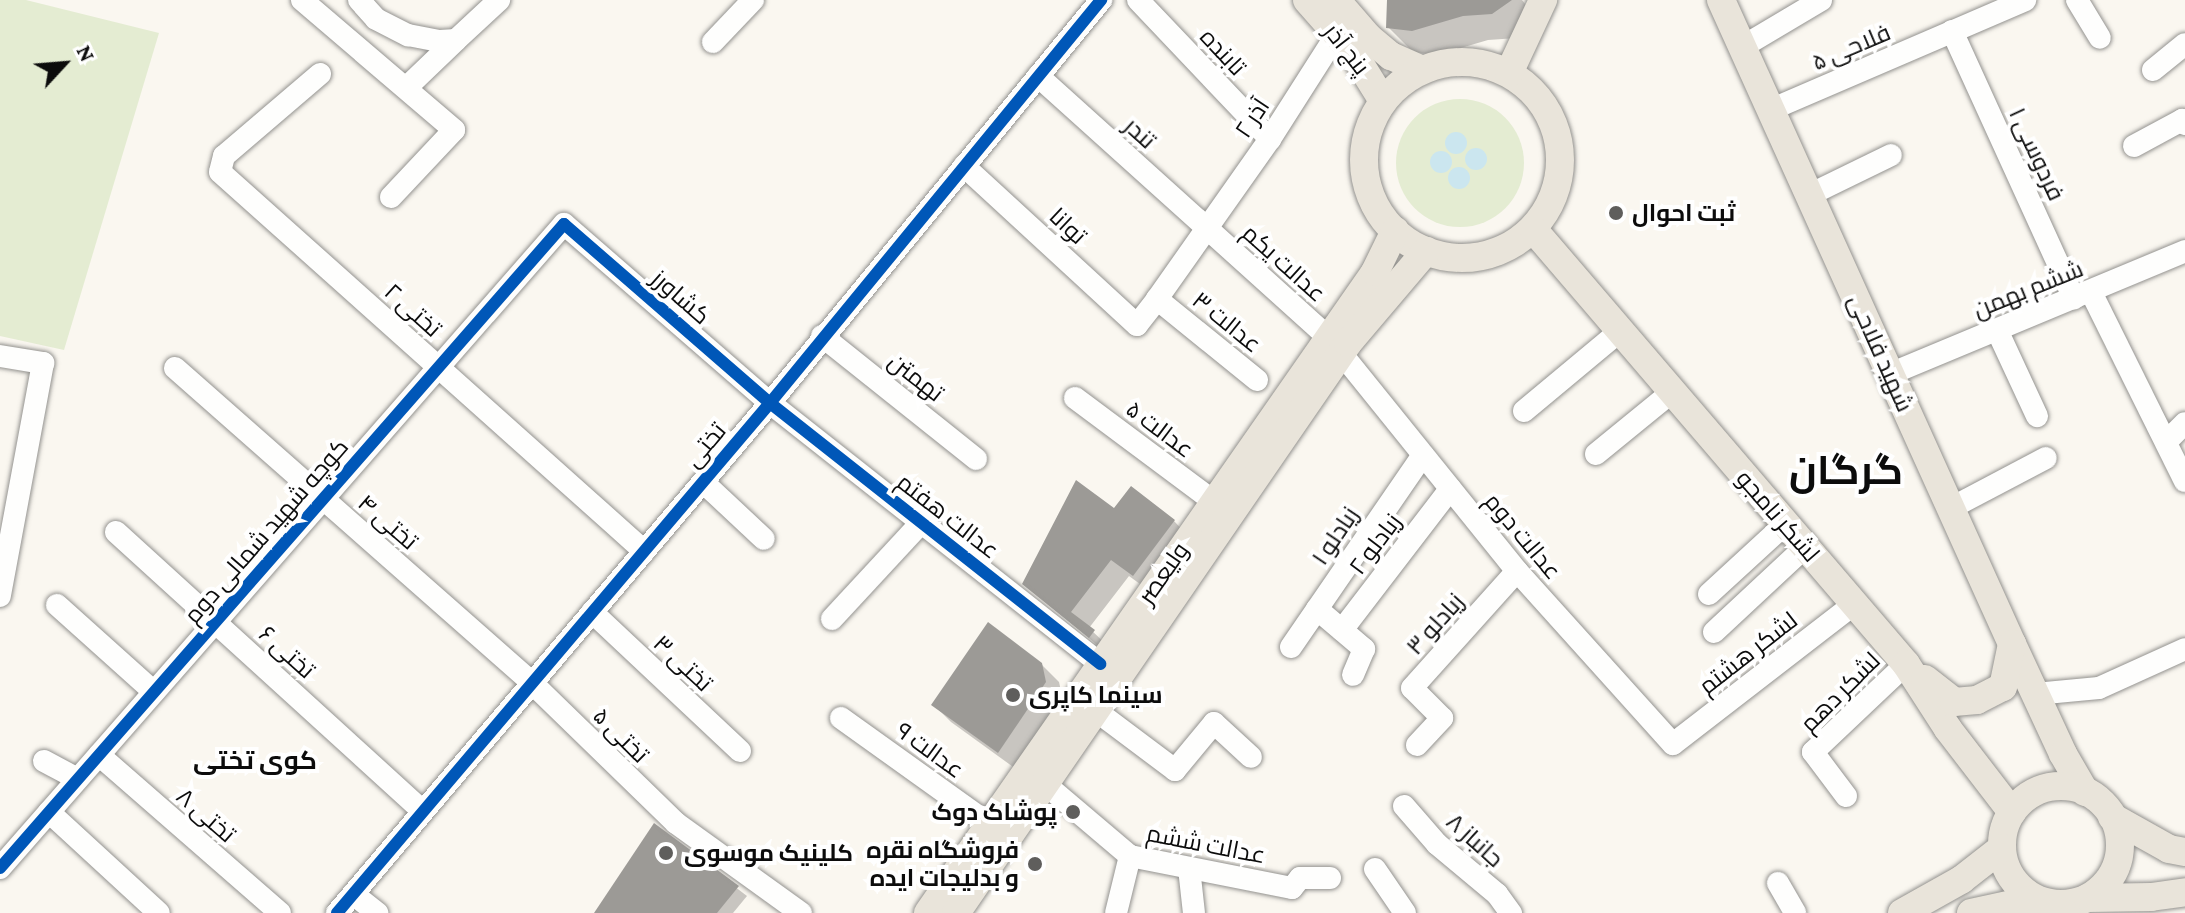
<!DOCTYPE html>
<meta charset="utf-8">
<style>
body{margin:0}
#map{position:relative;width:2185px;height:913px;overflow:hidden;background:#faf7f0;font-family:"Crimson Pro",Cairo,serif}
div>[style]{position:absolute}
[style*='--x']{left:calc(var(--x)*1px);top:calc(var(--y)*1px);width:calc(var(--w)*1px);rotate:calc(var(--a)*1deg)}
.green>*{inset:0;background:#e4ecd2}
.round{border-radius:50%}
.water>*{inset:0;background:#cbe6ef}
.shadow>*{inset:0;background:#0003}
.building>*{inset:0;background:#9c9a96}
.roads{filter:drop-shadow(0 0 2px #93928f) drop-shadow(0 0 2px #93928f)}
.minor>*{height:22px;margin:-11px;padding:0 11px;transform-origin:11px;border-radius:11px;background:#fefefd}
.major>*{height:28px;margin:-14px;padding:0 14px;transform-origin:14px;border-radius:14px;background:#e9e4da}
.major>.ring{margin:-14px;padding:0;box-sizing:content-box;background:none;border:28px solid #e9e4da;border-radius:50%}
.cycleway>*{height:12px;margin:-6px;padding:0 6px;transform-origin:6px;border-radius:6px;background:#0057b8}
.dots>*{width:22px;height:22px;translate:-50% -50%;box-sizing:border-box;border:4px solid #fff;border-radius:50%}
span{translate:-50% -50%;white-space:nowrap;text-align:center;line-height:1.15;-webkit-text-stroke:8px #fff;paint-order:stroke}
.street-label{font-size:24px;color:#0c0c0c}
.poi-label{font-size:24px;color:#0c0c0c;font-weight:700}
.left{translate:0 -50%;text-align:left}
.right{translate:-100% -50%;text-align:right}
.neighbourhood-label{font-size:26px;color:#0c0c0c;font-weight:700}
.town-label{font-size:40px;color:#0c0c0c;font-weight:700}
.north{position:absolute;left:24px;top:24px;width:80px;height:80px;-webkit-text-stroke:6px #fff;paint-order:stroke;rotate:64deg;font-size:22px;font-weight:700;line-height:32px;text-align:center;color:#0c0c0c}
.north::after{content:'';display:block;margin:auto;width:28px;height:36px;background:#0c0c0c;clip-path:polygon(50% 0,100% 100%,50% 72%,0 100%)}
</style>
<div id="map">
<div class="green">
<div style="clip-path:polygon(0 0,26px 0,159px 33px,64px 350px,0 336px)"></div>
<div class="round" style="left:1396px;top:99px;width:128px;height:128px"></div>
</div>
<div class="water">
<div class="round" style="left:1445px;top:132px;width:22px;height:22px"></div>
<div class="round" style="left:1465px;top:148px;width:22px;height:22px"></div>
<div class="round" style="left:1430px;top:151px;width:22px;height:22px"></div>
<div class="round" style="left:1448px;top:167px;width:22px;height:22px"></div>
</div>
<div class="shadow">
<div style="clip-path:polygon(1389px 0,1522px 0,1538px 20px,1517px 38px,1488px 40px,1437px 55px,1413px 52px,1388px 27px)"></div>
<div style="clip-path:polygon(1115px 511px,1174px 521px,1191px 539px,1151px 592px,1129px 576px,1089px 628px,1111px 649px,1108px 654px,1024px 584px)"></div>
<div style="clip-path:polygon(1041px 664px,1059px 682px,1063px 700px,1016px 769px,951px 722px,934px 705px)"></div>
<div style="clip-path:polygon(655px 826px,747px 896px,733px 913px,596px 913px)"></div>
</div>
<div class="building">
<div style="clip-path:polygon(1387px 0,1512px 0,1492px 14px,1463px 16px,1412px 31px,1386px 28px)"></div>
<div style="clip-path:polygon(1076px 480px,1114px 508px,1131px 486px,1175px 520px,1133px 576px,1111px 560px,1071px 612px,1095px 630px,1089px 638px,1022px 584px)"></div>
<div style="clip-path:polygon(988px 622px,1042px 663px,1046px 682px,998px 753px,931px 705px)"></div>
<div style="clip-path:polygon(654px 823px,739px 886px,717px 913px,594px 913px)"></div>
</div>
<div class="roads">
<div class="minor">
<div style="--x:302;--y:0;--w:200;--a:40.5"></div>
<div style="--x:454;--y:130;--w:92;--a:133.2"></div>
<div style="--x:359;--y:0;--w:25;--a:48"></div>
<div style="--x:376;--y:19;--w:36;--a:27"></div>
<div style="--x:408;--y:35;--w:33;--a:11"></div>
<div style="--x:440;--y:41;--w:16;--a:-4"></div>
<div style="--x:456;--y:40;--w:59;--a:-42.9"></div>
<div style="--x:1138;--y:0;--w:192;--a:46.5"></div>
<div style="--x:2077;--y:0;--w:44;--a:58.8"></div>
<div style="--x:1952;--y:31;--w:294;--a:65.5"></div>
<div style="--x:713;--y:42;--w:58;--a:-46.4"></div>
<div style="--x:1742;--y:47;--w:92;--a:-30.7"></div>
<div style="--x:2153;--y:70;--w:41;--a:-39.1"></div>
<div style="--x:320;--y:74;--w:126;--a:139.5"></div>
<div style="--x:224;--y:156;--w:16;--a:104"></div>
<div style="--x:220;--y:172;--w:569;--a:41.79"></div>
<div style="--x:1038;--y:76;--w:390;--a:42"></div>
<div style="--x:406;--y:88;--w:69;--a:-43.8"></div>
<div style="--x:1770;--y:110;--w:278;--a:-23.3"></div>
<div style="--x:2134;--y:146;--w:55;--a:-28.4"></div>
<div style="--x:2182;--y:120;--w:5;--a:53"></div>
<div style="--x:964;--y:166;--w:235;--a:42.6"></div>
<div style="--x:1137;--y:325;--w:33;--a:-52"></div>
<div style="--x:1809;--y:195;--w:91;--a:-26"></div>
<div style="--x:2091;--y:292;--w:211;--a:63.6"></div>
<div style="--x:1997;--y:330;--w:95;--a:65.1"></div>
<div style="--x:822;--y:336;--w:197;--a:38.6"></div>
<div style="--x:1341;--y:353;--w:280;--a:51.1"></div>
<div style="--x:1517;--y:571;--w:233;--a:48"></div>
<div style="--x:1673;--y:744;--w:229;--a:-37.7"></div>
<div style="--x:0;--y:356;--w:44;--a:9.2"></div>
<div style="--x:43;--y:363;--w:237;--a:100.5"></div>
<div style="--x:175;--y:368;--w:476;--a:41.4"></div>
<div style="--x:532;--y:683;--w:201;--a:44.2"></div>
<div style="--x:676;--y:823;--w:154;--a:35.8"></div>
<div style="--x:1890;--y:374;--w:320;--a:-22.6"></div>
<div style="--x:1257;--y:380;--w:129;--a:-141"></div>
<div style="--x:1157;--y:299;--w:196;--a:-54.8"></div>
<div style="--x:1270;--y:139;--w:125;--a:-57.5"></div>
<div style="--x:1075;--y:398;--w:172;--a:36.7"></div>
<div style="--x:1524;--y:411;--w:125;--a:-39.8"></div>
<div style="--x:2167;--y:441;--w:25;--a:-45"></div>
<div style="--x:1596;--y:454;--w:98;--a:-39.2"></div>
<div style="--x:703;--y:482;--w:83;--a:43.1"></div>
<div style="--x:1951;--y:508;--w:107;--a:-27.8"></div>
<div style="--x:116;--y:532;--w:415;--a:42.3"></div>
<div style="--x:1709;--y:594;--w:103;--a:-42.6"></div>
<div style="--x:57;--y:605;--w:130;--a:41.9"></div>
<div style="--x:1317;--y:609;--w:62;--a:40.4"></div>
<div style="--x:1364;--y:649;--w:28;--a:113"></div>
<div style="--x:592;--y:612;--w:203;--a:43.2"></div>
<div style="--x:832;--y:619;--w:129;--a:-47.2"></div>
<div style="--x:1342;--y:630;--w:178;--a:-52.5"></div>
<div style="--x:1714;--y:632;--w:125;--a:-43"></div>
<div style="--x:1291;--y:647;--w:233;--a:-55.5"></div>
<div style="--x:2035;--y:694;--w:64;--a:-5.4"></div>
<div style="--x:2099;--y:688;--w:94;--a:-24.4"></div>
<div style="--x:1095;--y:710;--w:100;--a:36.9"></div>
<div style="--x:1175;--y:770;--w:61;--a:-50.3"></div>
<div style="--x:1214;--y:723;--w:50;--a:42.6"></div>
<div style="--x:841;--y:718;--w:182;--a:35.6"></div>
<div style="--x:1417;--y:745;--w:37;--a:-47"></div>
<div style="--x:1442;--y:718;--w:42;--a:-135"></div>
<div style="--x:1412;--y:688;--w:157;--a:-48.1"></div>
<div style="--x:99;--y:755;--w:240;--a:41.1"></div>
<div style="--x:44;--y:761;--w:38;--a:28"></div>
<div style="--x:1045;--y:784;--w:111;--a:40.3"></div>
<div style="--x:1130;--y:856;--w:165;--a:11.2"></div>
<div style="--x:1292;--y:888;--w:13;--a:-51"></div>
<div style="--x:1300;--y:878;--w:30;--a:0"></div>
<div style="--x:1846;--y:796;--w:55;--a:-126.9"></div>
<div style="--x:1813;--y:752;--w:128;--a:-43.4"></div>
<div style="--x:1404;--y:806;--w:50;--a:49"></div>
<div style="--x:1437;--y:844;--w:78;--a:39.8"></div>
<div style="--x:1497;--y:894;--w:24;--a:54"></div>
<div style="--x:49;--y:812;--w:149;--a:42.6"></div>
<div style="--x:0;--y:868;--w:856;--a:-48.79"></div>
<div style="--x:564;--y:224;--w:273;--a:41"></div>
<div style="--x:770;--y:403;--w:421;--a:38.3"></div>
<div style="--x:1189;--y:868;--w:45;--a:83.7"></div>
<div style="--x:1375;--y:869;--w:53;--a:55.7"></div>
<div style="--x:1778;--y:883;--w:34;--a:60"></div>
<div style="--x:353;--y:894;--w:31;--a:38"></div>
<div style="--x:337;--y:913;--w:669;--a:-49.67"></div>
<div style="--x:770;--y:403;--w:522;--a:-50.6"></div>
<div style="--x:1116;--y:913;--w:59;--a:-76.2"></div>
</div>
<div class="major">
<div style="--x:1307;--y:0;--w:68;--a:48.6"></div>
<div style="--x:1352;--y:51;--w:59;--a:58.2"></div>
<div style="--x:1336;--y:0;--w:49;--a:49.1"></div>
<div style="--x:1368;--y:37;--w:30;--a:40"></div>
<div style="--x:1391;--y:56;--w:34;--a:24"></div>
<div style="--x:1721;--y:0;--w:707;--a:65.68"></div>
<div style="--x:2012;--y:644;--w:121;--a:65.1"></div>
<div style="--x:2063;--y:754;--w:44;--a:59.9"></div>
<div class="ring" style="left:1364px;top:62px;width:168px;height:168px"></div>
<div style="--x:1509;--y:73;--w:81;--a:-65"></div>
<div style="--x:1533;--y:229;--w:573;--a:49.39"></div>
<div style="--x:1906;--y:664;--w:77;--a:57.1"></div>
<div style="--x:1948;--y:729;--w:105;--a:52.4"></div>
<div style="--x:1925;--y:679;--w:37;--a:38"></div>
<div style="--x:1954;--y:702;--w:23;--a:-5"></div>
<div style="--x:1977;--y:700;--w:29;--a:-27"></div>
<div style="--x:2003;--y:687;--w:44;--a:-78.2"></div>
<div class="ring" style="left:2002px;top:786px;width:90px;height:90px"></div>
<div style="--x:2112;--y:817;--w:65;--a:29.3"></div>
<div style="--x:2169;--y:849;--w:16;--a:11"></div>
<div style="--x:2088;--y:898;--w:63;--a:-0.9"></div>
<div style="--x:2151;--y:897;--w:34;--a:-8"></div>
<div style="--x:928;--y:913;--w:781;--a:-55.11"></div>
<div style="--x:1375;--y:272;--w:46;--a:-64"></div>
<div style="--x:956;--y:913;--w:692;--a:-55.48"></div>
<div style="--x:1348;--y:343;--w:121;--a:-49.7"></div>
<div style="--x:1902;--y:913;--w:68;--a:-29.2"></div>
<div style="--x:1961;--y:880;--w:52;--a:-38"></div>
<div style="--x:1971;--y:913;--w:66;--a:-12.2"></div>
</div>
</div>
<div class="cycleway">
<div style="--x:0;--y:868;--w:856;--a:-48.79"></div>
<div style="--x:564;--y:224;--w:273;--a:41"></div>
<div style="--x:770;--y:403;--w:421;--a:38.3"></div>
<div style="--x:337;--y:913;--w:669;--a:-49.67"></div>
<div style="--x:770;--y:403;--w:522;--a:-50.6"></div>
</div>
<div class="dots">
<div style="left:1616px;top:213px;background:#5f5e5c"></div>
<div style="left:1013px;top:695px;background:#5f5e5c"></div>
<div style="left:1073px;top:812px;background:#5f5e5c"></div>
<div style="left:666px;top:853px;background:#5f5e5c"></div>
<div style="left:1035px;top:864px;background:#5f5e5c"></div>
</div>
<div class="street-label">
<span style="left:1851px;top:47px;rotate:-23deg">۵ فلاحی</span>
<span style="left:1347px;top:49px;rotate:52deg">پنج آذر</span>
<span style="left:1223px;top:52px;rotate:47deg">تابنده</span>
<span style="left:1252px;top:118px;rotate:-56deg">۲ آذر</span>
<span style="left:1140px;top:133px;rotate:42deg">تندر</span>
<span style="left:2037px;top:154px;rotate:65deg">۱ فردوسی</span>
<span style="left:1068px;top:226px;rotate:43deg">توانا</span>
<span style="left:1284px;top:263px;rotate:42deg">عدالت یکم</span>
<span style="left:2028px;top:289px;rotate:-22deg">ششم بهمن</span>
<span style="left:681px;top:297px;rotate:41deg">کشاورز</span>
<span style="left:413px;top:310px;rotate:42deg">تختی ۲</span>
<span style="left:1227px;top:322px;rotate:39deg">عدالت ۳</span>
<span style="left:1881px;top:353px;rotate:66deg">شهید فلاحی</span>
<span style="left:916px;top:377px;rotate:38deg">تهمتن</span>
<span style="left:1160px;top:429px;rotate:37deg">عدالت ۵</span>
<span style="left:705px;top:445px;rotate:-50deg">تختی</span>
<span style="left:948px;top:516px;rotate:38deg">عدالت هفتم</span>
<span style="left:1778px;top:516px;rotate:49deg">لشکر نامجو</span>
<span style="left:388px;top:522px;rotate:41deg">تختی ۴</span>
<span style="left:266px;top:531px;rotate:-49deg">کوچه شهید شمالی دوم</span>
<span style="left:1335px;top:536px;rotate:-56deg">زیادلو ۱</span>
<span style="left:1523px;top:536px;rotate:50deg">عدالت دوم</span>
<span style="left:1375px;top:544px;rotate:-53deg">زیادلو ۲</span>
<span style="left:1163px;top:573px;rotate:-55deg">ولیعصر</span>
<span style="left:1435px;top:624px;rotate:-48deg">زیادلو ۳</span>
<span style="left:287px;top:652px;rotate:42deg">تختی ۶</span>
<span style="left:1748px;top:653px;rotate:-38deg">لشکر هشتم</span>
<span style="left:683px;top:663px;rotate:43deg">تختی ۳</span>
<span style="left:1840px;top:692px;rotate:-45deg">لشکر دهم</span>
<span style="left:621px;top:735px;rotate:45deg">۵ تختی</span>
<span style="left:930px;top:750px;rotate:36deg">عدالت ۹</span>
<span style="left:206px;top:815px;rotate:41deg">تختی ۸</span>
<span style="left:1475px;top:840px;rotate:42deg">جانباز ۸</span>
<span style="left:1206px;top:844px;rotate:11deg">عدالت ششم</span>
</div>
<div class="poi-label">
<span class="left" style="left:1632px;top:213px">ثبت احوال</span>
<span class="left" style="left:1029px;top:695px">سینما کاپری</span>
<span class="right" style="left:1057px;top:812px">پوشاک دوک</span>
<span class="right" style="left:1019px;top:864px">فروشگاه نقره<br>و بدلیجات ایده</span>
<span class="left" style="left:684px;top:853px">کلینیک موسوی</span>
</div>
<div class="neighbourhood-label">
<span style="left:255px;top:761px">کوی تختی</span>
</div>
<div class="town-label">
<span style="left:1846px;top:471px">گرگان</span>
</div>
<div class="north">N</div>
</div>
